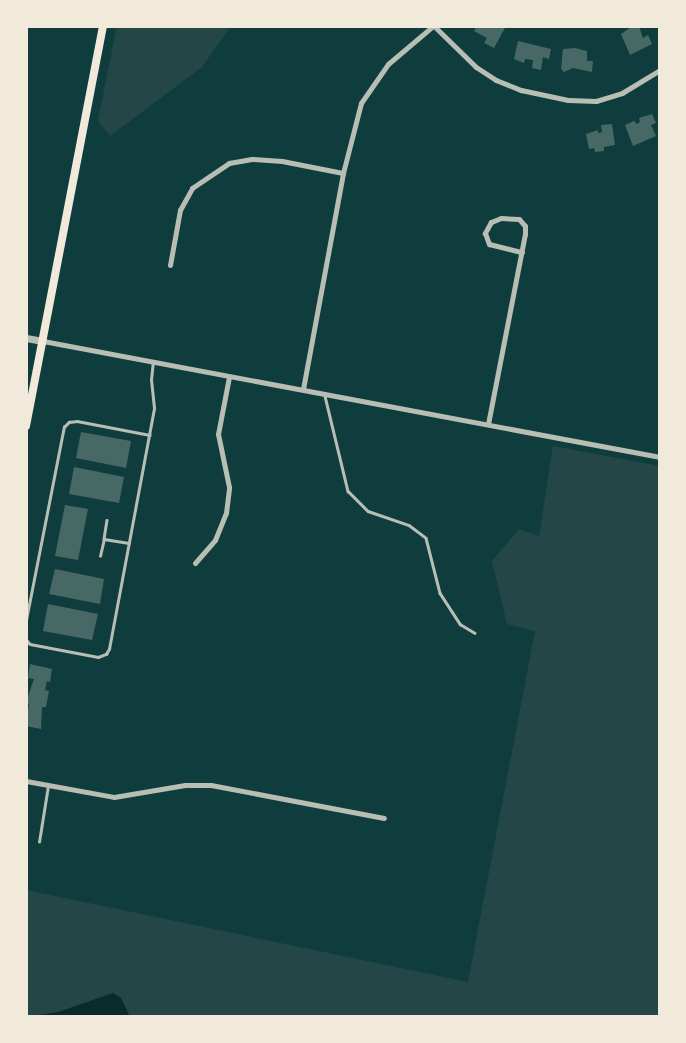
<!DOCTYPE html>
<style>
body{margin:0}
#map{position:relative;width:686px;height:1043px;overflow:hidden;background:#0f3d3e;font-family:Jost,sans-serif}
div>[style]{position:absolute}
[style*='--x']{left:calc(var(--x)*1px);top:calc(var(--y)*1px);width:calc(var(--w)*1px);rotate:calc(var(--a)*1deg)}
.green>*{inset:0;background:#244646}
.water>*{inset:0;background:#0a2a2b}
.building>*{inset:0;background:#486865}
.service>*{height:2.5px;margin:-1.25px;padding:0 1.25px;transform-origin:1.25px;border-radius:1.25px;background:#b8beb3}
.minor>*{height:5px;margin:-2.5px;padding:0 2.5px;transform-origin:2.5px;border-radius:2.5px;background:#b8beb3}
.tertiary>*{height:7px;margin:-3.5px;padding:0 3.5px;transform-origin:3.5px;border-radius:3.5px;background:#b8beb3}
.secondary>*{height:8px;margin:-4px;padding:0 4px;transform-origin:4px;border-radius:4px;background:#f1e9da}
span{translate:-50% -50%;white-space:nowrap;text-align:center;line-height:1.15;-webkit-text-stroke:5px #f1e9da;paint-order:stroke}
.frame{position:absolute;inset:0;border:28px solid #f1e9da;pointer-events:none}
</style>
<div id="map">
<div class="green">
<div style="clip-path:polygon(117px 26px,231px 26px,202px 67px,110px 136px,98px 121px)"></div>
<div style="clip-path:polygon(553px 446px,660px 466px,660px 1017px,26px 1017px,26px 890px,468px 982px,535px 631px,507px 624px,492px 561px,519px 529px,539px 536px)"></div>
</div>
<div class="water">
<div style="clip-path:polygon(113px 993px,121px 998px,130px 1017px,26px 1017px,58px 1012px)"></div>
</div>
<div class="building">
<div style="clip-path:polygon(477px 26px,506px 26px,494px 48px,484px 43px,487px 38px,474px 31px)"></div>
<div style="clip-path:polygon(633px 26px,639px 26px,643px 38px,648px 35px,652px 44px,630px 55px,621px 34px)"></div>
<div style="clip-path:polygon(518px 41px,551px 49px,549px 59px,543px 57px,541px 70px,532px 68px,533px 60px,525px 59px,524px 63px,514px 59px)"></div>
<div style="clip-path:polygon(575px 48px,587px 51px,587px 61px,593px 61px,592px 72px,573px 68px,564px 72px,561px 69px,563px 49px)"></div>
<div style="clip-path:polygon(652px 114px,656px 123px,651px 125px,656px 136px,633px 146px,625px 125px,634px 121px,637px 124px,640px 122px,639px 118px)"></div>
<div style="clip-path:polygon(612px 124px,615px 145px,604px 147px,604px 151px,595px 152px,594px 148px,589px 149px,586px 134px,598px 130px,598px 133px,602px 132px,601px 125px)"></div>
<div style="clip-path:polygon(81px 432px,131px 441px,126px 468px,76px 458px)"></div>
<div style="clip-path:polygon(74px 467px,124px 477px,119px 503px,69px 494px)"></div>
<div style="clip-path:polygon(65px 505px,88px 509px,78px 560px,55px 556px)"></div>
<div style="clip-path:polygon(55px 569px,104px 579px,100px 604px,49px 594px)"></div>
<div style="clip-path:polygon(48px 604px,98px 614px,92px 640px,43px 631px)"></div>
<div style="clip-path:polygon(30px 664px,52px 669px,50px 682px,47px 681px,45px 690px,49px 691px,46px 707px,42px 707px,41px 729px,26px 726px,29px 704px,26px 702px,34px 679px,28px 678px)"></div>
</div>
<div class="service">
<div style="--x:325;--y:396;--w:98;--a:76.4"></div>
<div style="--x:348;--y:491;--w:28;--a:45"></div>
<div style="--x:368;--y:511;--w:43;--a:18.9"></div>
<div style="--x:409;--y:525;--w:21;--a:37"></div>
<div style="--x:426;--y:538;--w:57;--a:75.7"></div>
<div style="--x:440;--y:593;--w:37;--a:57"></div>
<div style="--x:460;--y:624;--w:17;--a:31"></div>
<div style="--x:107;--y:520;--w:19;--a:99"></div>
<div style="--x:104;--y:539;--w:25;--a:9"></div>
<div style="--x:100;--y:556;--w:17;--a:-77"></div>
<div style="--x:26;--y:620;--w:197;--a:-78.9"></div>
<div style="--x:64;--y:427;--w:7;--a:-45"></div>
<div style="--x:69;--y:422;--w:8;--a:-7"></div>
<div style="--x:77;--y:421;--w:74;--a:10.9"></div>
<div style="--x:26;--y:639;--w:6;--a:51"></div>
<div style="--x:30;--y:644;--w:69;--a:10.8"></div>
<div style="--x:98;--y:657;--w:9;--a:-21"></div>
<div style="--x:106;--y:654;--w:6;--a:-59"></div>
<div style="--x:109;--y:649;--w:245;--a:-79.4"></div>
<div style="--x:154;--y:408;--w:28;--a:-96"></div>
<div style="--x:151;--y:380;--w:18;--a:-84"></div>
<div style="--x:39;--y:842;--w:57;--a:-80.9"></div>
</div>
<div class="minor">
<div style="--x:434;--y:26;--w:59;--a:44.3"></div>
<div style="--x:476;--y:67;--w:24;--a:33"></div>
<div style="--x:496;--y:80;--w:27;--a:22"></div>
<div style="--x:521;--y:90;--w:48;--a:12"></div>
<div style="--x:568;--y:100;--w:28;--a:2"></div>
<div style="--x:596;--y:101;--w:27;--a:-17"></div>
<div style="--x:622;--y:93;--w:44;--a:-31.2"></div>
<div style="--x:170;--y:265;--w:56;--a:-79.7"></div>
<div style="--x:180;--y:210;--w:25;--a:-61"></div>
<div style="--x:192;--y:188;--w:45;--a:-34"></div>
<div style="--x:229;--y:163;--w:23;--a:-10"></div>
<div style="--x:252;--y:159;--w:30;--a:4"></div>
<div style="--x:282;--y:161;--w:62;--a:11.1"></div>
<div style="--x:43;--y:341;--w:628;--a:10.65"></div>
<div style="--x:303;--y:389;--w:220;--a:-79.5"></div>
<div style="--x:343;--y:173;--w:72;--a:-75.6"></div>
<div style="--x:361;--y:103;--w:47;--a:-55.3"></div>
<div style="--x:388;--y:64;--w:59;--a:-40.2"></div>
<div style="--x:488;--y:424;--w:194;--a:-79"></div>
<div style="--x:525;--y:234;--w:8;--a:-90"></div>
<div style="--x:525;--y:226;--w:9;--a:-131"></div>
<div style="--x:519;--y:219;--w:18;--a:-177"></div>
<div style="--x:501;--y:218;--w:11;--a:158"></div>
<div style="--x:491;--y:222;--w:13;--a:119"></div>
<div style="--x:485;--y:233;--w:12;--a:70"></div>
<div style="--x:489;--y:244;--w:34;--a:14"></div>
<div style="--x:195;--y:563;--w:30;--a:-49"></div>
<div style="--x:215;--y:540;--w:29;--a:-68"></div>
<div style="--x:226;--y:513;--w:26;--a:-83"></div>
<div style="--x:229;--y:487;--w:54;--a:-101.7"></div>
<div style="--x:218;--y:434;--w:58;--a:-79.1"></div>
<div style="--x:26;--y:781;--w:89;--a:10.3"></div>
<div style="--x:114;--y:797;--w:72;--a:-9.6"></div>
<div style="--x:185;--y:785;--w:26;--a:0"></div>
<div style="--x:211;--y:785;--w:176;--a:10.8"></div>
</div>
<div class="tertiary">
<div style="--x:26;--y:338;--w:17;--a:10"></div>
</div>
<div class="secondary">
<div style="--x:26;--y:426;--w:407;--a:-79.1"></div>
</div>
<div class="frame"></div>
</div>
